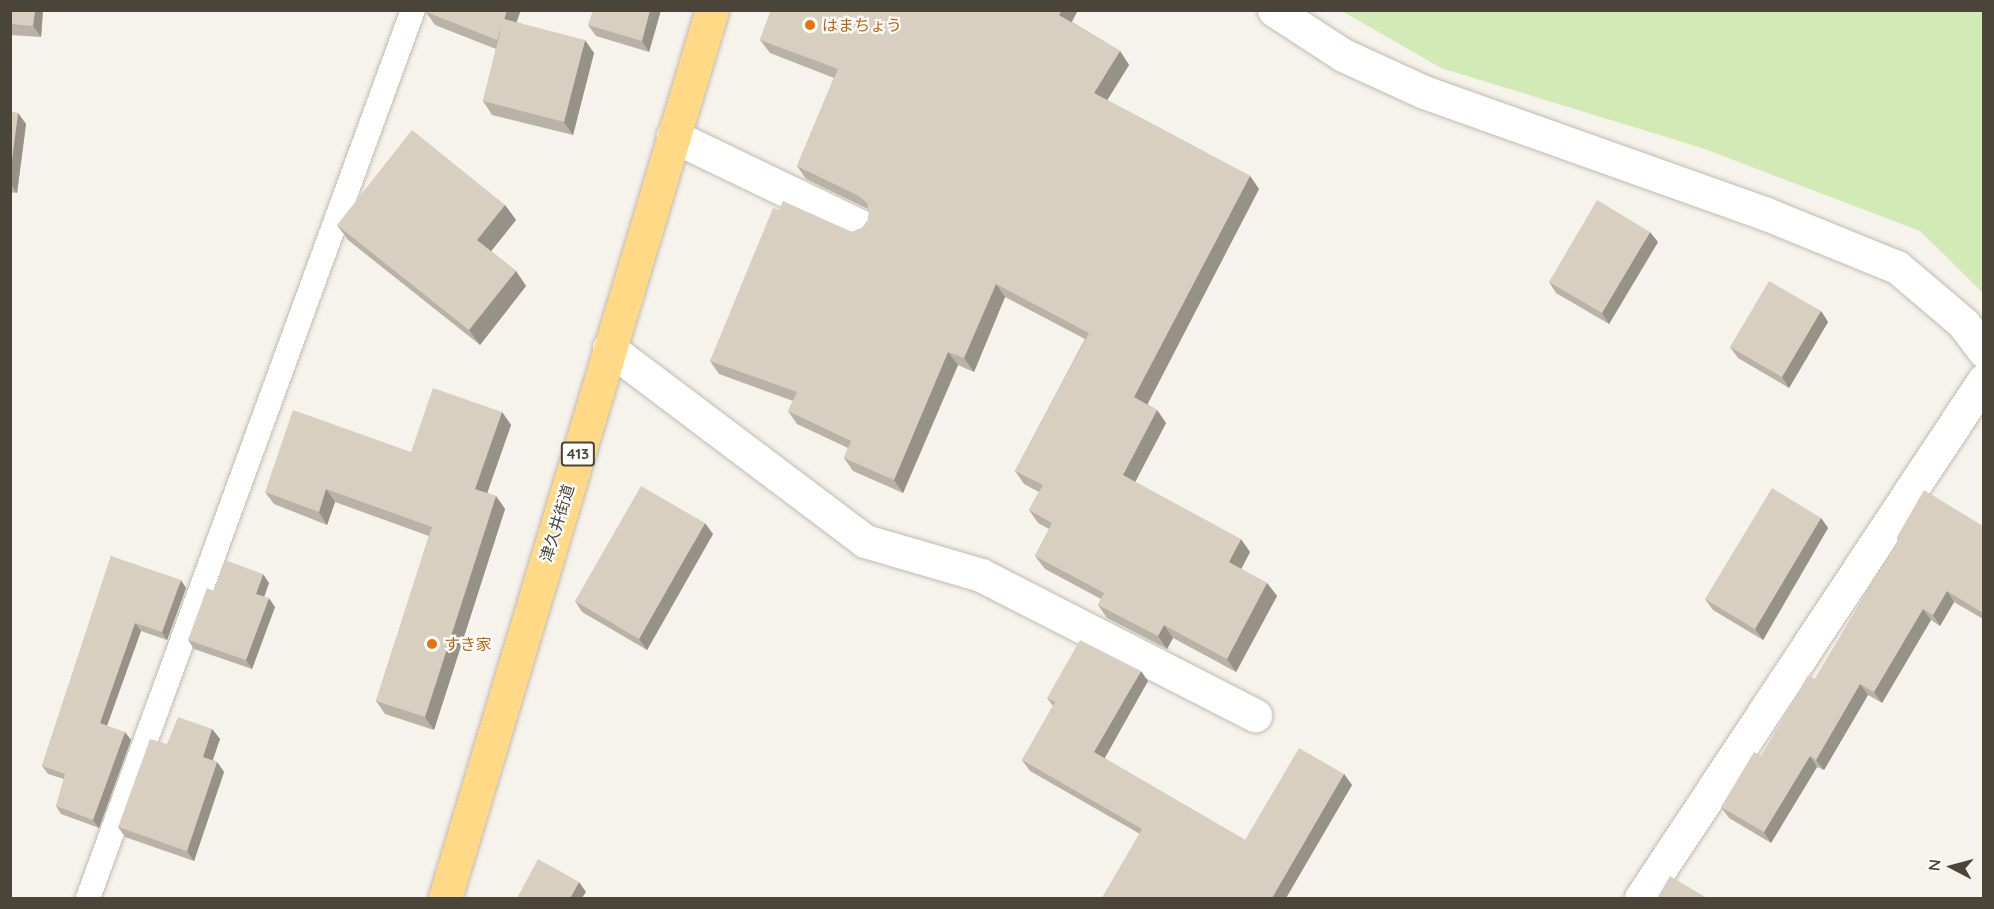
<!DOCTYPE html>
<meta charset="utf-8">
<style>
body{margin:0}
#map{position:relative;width:1994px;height:909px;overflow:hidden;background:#f6f3ec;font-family:Quicksand,"Noto Sans JP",sans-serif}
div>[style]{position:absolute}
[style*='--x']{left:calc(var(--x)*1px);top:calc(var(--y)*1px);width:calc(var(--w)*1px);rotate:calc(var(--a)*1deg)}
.green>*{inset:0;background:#d2eab5}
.roads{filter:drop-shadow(0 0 2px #c2bbae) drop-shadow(0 0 2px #c2bbae)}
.service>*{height:24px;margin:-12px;padding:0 12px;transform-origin:12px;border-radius:12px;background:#fff}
.minor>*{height:33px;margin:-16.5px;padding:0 16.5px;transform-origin:16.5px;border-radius:16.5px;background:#fff}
.trunk>*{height:33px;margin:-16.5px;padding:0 16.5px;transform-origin:16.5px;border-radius:16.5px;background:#ffd985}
.wall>*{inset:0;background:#bab2a6}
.shaded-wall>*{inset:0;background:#979187}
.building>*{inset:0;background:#d8cfc1}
.dots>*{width:16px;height:16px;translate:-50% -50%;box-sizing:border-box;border:3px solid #fff;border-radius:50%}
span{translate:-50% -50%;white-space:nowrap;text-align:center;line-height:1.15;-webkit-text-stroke:4.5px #fff;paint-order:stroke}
.shield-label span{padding:2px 4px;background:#fff;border:2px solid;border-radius:4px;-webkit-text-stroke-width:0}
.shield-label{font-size:15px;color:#4b4439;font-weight:700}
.food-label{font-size:16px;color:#c56008}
.left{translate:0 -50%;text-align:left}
.street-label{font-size:16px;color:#4b4439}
.frame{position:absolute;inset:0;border:12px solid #4b4439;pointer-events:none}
.north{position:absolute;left:1922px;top:837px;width:60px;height:60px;-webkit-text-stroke:4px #fff;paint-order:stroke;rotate:276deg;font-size:16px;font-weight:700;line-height:24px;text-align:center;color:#4b4439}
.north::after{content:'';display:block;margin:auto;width:21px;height:27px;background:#4b4439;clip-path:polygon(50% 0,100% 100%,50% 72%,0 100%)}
</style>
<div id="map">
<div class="green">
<div style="clip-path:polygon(1342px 11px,1983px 11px,1983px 293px,1920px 231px,1702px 148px,1441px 68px)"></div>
</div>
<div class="roads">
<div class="service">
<div style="--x:88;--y:898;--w:946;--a:-69.9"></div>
</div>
<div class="minor">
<div style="--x:1274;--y:10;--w:82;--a:33.1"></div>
<div style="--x:1343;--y:55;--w:89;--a:24.6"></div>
<div style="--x:1424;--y:92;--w:361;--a:19.6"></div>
<div style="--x:1764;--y:213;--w:144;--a:22.1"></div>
<div style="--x:1897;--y:267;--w:87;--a:40.3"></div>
<div style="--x:1963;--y:323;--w:35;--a:53"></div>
<div style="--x:673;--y:136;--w:208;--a:25.7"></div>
<div style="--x:609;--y:348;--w:321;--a:37"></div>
<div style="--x:865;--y:541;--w:121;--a:16.3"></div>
<div style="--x:981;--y:575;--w:308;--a:27.1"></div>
<div style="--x:1641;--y:898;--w:621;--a:-56.49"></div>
</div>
<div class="trunk">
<div style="--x:445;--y:898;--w:927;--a:-73.27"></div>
</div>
</div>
<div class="wall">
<div style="clip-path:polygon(10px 10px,43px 10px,41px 37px,10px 35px)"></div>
<div style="clip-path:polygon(661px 10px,649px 52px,596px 36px,588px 25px)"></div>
<div style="clip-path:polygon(771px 10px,1078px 10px,1072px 22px,1120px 51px,1129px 65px,1107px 100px,1250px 176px,1259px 189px,1147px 404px,1157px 410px,1166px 423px,1135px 482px,1250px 552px,1241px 569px,1267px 583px,1277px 596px,1236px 672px,1173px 638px,1167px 649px,1107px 618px,1098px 605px,1101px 599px,1045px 569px,1035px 556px,1049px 529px,1038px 523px,1029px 510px,1039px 492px,1024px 484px,1015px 471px,1085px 339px,1005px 297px,974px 372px,958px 365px,903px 493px,853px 471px,844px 458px,848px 448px,797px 424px,788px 411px,793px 401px,719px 374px,710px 361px,779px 210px,852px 232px,862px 228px,868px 220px,869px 212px,868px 209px,806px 179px,797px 166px,834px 78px,770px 53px,760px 40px)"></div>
<div style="clip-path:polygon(426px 12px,517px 22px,594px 53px,573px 135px,492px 115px,483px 101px,496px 49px,435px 25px)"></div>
<div style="clip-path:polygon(10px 112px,18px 113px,26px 124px,17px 193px,10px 192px)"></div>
<div style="clip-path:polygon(505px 205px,516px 220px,491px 251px,516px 271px,526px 286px,480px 345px,348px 240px,337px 225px)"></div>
<div style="clip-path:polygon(1658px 242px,1609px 324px,1556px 293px,1549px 282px)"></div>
<div style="clip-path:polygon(1821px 311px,1828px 322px,1789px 388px,1738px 358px,1730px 347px)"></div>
<div style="clip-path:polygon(502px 412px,511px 425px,487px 493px,496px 496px,505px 509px,434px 730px,385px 714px,376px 701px,429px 536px,335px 502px,327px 525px,274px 504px,265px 492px,411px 452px)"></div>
<div style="clip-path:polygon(1821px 518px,1828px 528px,1763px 640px,1713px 610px,1705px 599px)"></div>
<div style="clip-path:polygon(1983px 526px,1983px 619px,1954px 602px,1940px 626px,1931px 620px,1882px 703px,1868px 695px,1824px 770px,1817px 767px,1771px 843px,1729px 818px,1721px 807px,1761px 756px,1815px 679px,1898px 540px,1897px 537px)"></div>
<div style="clip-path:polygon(713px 534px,647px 650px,582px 612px,575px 601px)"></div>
<div style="clip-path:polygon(111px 556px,186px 588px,167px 640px,141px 631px,107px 726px,131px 740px,99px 828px,61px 814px,56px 806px,64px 779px,48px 774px,42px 766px)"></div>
<div style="clip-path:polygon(269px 583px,264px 597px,275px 607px,252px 669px,194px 649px,188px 640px,214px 591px)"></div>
<div style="clip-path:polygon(1148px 681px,1104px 758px,1245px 840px,1344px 774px,1352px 785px,1286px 898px,1102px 898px,1140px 834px,1030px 771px,1022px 760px,1053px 706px,1047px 698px)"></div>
<div style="clip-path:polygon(212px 729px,220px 739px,213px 760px,217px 762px,224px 772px,194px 861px,125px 837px,118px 827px,167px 744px)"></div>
</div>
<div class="shaded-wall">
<div style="clip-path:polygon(35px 10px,43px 10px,41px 37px,33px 26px)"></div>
<div style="clip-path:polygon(507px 10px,521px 10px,513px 32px,504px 19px)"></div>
<div style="clip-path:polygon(650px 10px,661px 10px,649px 52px,642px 41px)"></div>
<div style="clip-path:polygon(1062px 10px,1078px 10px,1068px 28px,1059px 15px)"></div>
<div style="clip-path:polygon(585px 40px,594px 53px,573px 135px,564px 122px)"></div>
<div style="clip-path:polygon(1120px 51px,1129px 65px,1103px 107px,1094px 93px)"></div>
<div style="clip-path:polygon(18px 113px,26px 124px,17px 193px,10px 183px,10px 175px)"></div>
<div style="clip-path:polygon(1250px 176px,1259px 189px,1144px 411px,1134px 397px)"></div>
<div style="clip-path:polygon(505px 205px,516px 220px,488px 255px,477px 240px)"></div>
<div style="clip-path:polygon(1650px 232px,1658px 242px,1609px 324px,1602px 313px)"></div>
<div style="clip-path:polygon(516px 271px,526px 286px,480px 345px,469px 330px)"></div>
<div style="clip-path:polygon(996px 284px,1005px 297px,974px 372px,964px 358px)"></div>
<div style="clip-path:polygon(1821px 311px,1828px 322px,1789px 388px,1782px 377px)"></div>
<div style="clip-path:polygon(948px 352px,958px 365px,903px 493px,894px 480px)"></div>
<div style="clip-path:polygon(1157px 410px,1166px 423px,1132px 488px,1123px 475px)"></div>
<div style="clip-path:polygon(502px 412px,511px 425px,484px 502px,475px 489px)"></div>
<div style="clip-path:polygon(326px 489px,335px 502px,327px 525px,319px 512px)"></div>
<div style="clip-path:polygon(496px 496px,505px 509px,434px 730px,425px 717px)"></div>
<div style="clip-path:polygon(1821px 518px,1828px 528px,1763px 640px,1755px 629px)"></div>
<div style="clip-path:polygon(705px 523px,713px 534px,647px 650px,639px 639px)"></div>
<div style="clip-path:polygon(1241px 539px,1250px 552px,1238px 575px,1229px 562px)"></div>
<div style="clip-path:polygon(263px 574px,269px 583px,262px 603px,256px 594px)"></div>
<div style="clip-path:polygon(181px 580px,186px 588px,167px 640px,162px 632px)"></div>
<div style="clip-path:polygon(1267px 583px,1277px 596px,1236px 672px,1227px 659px)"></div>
<div style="clip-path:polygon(1947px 591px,1954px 602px,1940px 626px,1933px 615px)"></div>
<div style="clip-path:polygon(269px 598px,275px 607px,252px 669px,246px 660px)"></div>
<div style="clip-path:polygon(1923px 609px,1931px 620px,1882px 703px,1874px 692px)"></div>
<div style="clip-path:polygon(135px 623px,141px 631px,105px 731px,100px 723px)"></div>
<div style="clip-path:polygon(1164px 625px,1173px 638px,1167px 649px,1158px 636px)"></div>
<div style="clip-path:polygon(1141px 671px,1148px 681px,1102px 763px,1094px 752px)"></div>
<div style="clip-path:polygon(1860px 684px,1868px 695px,1824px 770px,1816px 760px)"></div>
<div style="clip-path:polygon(212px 729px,220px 739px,210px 767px,203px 757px)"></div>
<div style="clip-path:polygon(125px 732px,131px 740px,99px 828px,93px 820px)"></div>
<div style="clip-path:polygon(1810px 756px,1817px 767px,1771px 843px,1764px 832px)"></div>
<div style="clip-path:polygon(217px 762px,224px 772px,194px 861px,187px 851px)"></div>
<div style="clip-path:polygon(1344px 774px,1352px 785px,1286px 898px,1272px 898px)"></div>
<div style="clip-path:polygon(579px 882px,586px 892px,582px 898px,570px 898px)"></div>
</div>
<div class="building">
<div style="clip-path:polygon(10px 10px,35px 10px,33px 26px,10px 24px)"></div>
<div style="clip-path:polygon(426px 10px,507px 10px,504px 19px,585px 40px,564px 122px,483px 101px,502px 25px,497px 40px,426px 12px)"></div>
<div style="clip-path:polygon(593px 10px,650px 10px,642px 41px,588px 25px)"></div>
<div style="clip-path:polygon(771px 10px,1062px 10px,1059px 15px,1120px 51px,1094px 93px,1250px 176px,1134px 397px,1157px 410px,1123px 475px,1241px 539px,1229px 562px,1267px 583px,1227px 659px,1164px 625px,1158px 636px,1098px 605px,1104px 593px,1035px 556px,1052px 523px,1029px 510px,1043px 485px,1015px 471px,1089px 333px,996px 284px,964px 358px,948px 352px,894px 480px,844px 458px,851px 441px,788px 411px,797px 392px,710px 361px,773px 208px,779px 210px,783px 201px,852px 232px,862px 228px,868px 220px,869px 212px,867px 203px,859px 196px,797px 166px,838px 69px,760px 40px)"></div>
<div style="clip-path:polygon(10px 112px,18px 113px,10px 175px)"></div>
<div style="clip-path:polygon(412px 130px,505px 205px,477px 240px,516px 271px,469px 330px,337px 225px)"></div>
<div style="clip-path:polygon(1597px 200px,1650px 232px,1602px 313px,1549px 282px)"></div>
<div style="clip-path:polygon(1769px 281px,1821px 311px,1782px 377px,1730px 347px)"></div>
<div style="clip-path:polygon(433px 388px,502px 412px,475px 489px,496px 496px,425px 717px,376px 701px,432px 527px,326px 489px,319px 512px,265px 492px,293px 410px,411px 452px)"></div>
<div style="clip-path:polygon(641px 486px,705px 523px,639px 639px,575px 601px)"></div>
<div style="clip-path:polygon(1772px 488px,1821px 518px,1755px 629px,1705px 599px)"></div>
<div style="clip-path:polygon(1924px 490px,1983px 526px,1983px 613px,1947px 591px,1933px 615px,1923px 609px,1874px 692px,1860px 684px,1816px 760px,1810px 756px,1764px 832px,1721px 807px,1754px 752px,1761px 756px,1808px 675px,1815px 679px,1899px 539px,1897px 537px)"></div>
<div style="clip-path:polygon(111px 556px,181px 580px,162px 632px,135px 623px,100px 723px,125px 732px,93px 820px,56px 806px,65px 774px,42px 766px)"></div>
<div style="clip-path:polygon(225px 560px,263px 574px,256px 594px,269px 598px,246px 660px,188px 640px,207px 588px,214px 591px)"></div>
<div style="clip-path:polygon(1080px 640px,1141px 671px,1094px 752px,1245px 840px,1299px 748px,1344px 774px,1272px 898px,1102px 898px,1142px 829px,1022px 760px,1055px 702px,1047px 698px)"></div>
<div style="clip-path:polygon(178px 717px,212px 729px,203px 757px,217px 762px,187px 851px,118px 827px,150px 739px,167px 744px)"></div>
<div style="clip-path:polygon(538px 859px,579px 882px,570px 898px,517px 898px)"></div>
<div style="clip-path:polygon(1670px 876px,1707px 898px,1657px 898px)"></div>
</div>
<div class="dots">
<div style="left:810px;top:25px;background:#e8710a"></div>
<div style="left:432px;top:644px;background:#e8710a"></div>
</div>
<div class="shield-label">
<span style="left:578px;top:454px">413</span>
</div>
<div class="food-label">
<span class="left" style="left:822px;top:25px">はまちょう</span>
<span class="left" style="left:444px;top:644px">すき家</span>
</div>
<div class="street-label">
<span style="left:557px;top:523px;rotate:-73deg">津久井街道</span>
</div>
<div class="frame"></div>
<div class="north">N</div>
</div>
